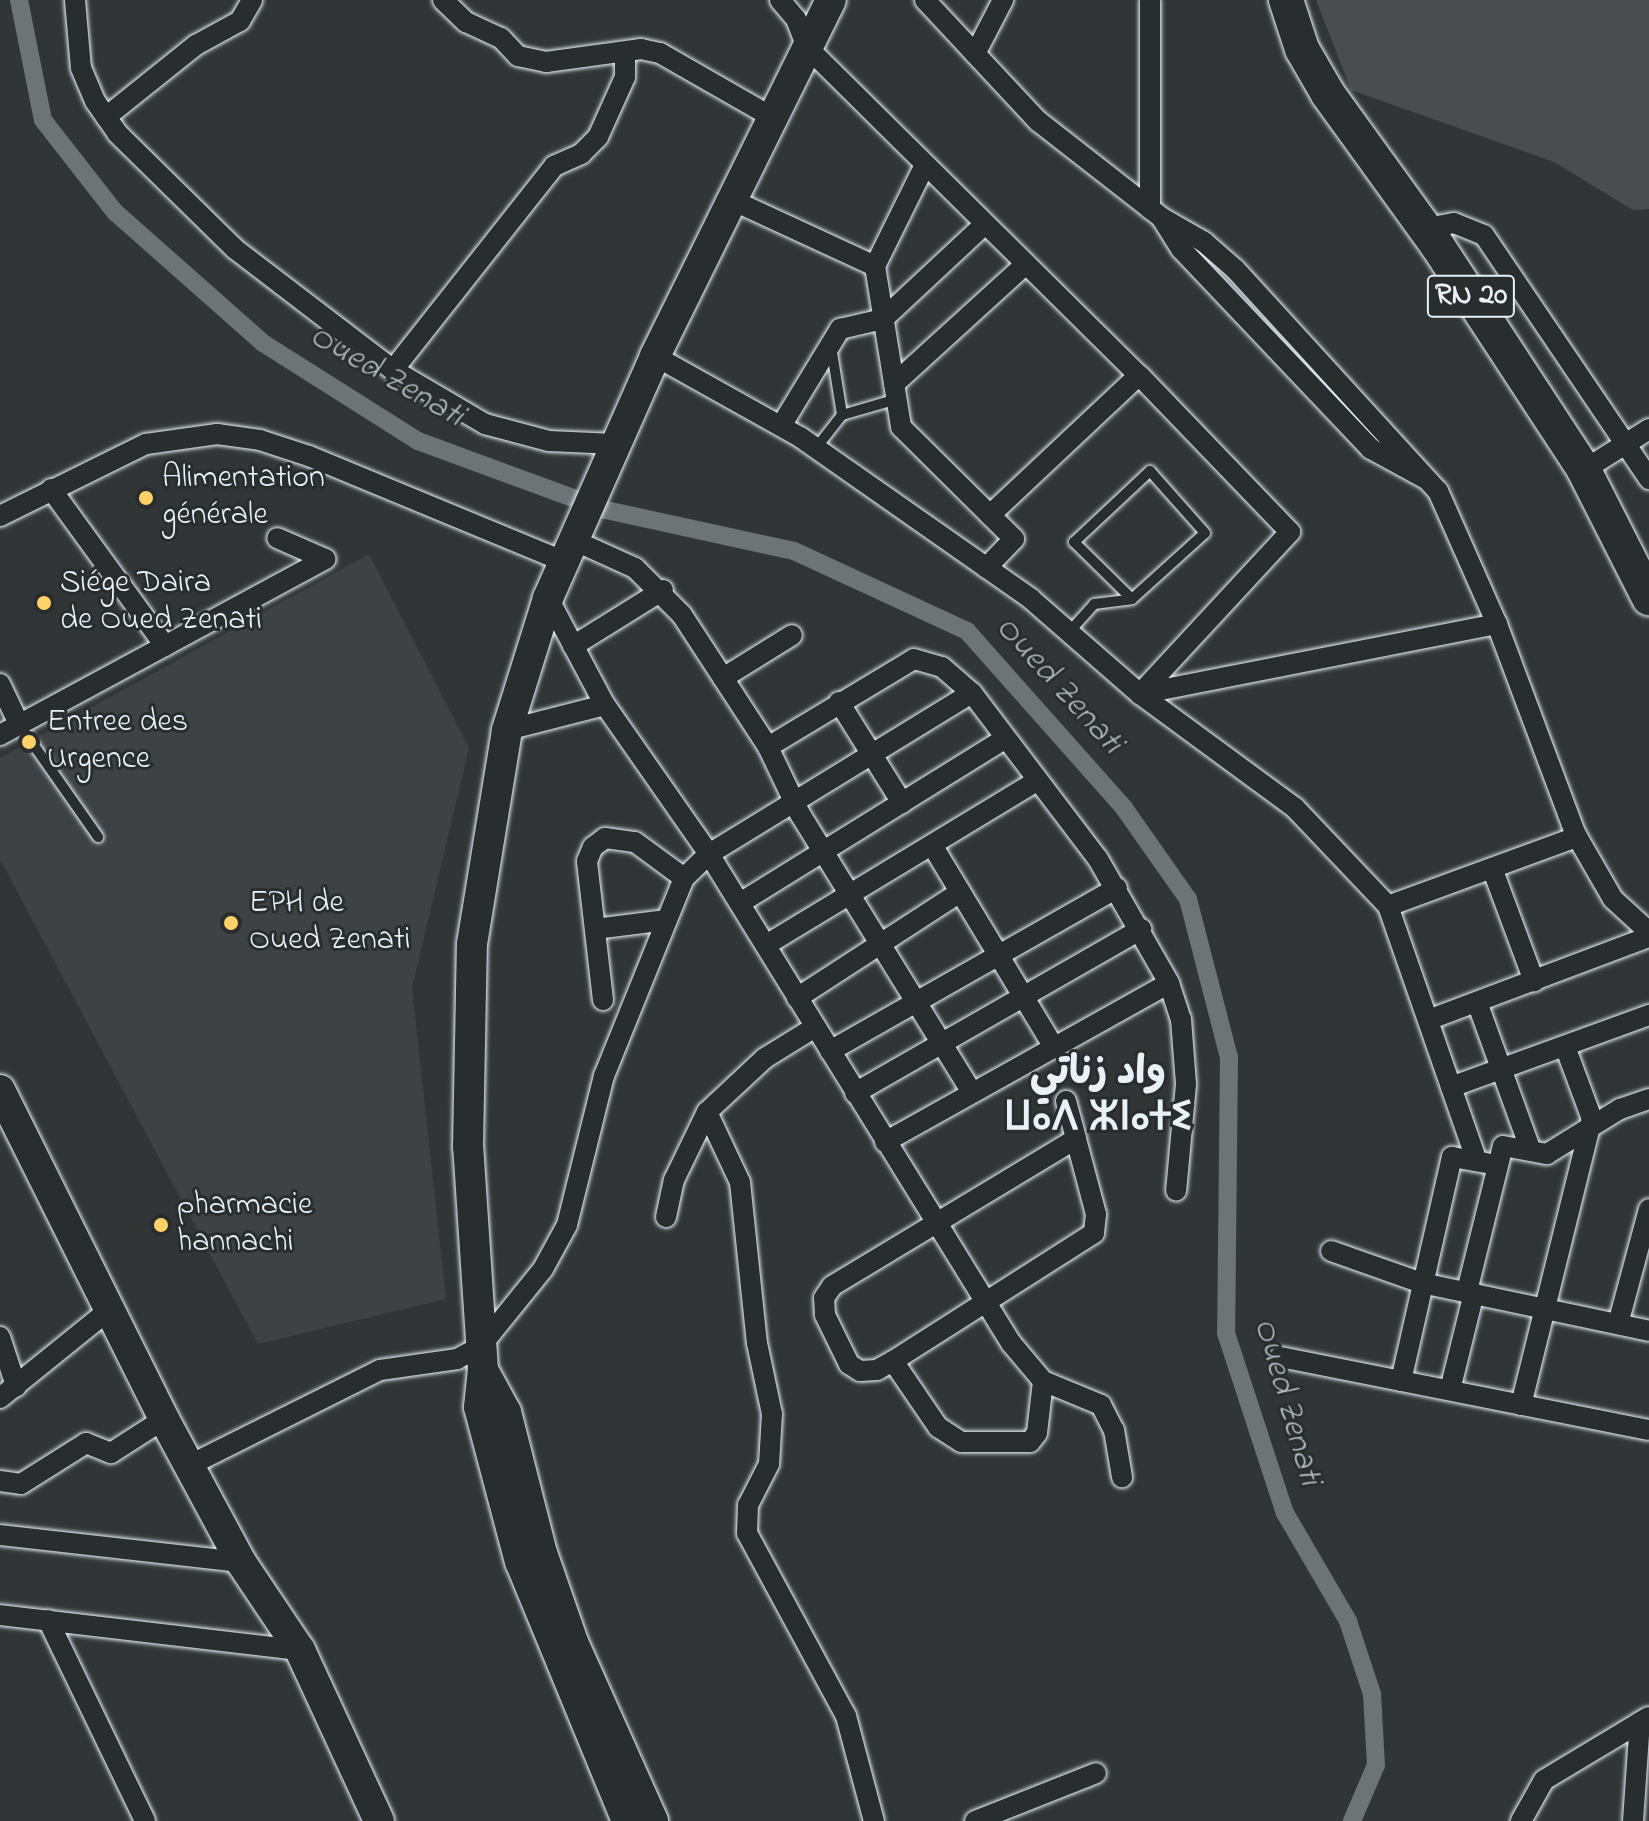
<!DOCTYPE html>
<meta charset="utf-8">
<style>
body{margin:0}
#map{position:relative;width:1649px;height:1821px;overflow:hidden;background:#323536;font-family:"Indie Flower","Playpen Sans Arabic","Noto Sans Tifinagh",sans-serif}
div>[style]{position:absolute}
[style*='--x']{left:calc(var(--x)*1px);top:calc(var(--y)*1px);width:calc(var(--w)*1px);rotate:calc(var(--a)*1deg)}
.built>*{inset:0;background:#3f4244}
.green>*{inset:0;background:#494d4f}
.canal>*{height:18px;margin:-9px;padding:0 9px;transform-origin:9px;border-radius:9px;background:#6e7376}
.roads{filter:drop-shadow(0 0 2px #e8f1f8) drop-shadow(0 0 2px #e8f1f8)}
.lane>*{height:10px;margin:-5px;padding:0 5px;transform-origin:5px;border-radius:5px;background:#2a2d2e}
.street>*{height:20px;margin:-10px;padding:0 10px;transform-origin:10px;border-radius:10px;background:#2a2d2e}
.secondary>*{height:30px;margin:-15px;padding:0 15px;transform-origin:15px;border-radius:15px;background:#2a2d2e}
.primary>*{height:34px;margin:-17px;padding:0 17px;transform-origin:17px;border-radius:17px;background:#2a2d2e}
.dots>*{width:22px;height:22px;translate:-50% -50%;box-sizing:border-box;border:4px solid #2a2d2e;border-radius:50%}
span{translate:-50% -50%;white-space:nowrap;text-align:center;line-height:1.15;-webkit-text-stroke:6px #2a2d2e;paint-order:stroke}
.shield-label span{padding:2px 6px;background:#2a2d2e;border:2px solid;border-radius:6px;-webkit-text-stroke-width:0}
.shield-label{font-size:30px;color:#e8f1f8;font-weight:700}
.poi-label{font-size:32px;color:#e8f1f8}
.left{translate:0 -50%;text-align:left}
.water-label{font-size:34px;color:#b1b8be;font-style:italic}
.district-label{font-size:40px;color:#e8f1f8;font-weight:700}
</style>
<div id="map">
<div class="built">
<div style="clip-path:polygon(369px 554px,469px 748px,412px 988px,446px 1299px,258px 1344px,0 859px,0 758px)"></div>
</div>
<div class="green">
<div style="clip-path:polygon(1316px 0,1649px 0,1649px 209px,1633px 210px,1554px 162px,1351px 90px)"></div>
</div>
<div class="canal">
<div style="--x:19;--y:0;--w:122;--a:78.7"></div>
<div style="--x:43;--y:120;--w:117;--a:52"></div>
<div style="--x:115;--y:212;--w:198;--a:41.5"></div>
<div style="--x:263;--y:343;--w:183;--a:32.3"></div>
<div style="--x:418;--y:441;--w:200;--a:20.2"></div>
<div style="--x:606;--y:510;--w:192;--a:12.3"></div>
<div style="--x:794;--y:551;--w:191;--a:24.8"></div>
<div style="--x:967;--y:631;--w:237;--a:48.4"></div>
<div style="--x:1124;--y:808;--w:111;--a:54.9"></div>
<div style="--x:1188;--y:899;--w:164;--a:75.5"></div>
<div style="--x:1229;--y:1058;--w:275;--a:90.6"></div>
<div style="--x:1226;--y:1333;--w:189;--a:71.9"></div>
<div style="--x:1285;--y:1513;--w:125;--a:59.7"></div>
<div style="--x:1348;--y:1621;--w:77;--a:71.8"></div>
<div style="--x:1372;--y:1694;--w:71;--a:86.8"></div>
<div style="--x:1376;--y:1765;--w:61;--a:113.2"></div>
</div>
<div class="roads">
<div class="lane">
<div style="--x:831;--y:346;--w:70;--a:80.9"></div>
<div style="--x:816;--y:448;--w:42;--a:-51.8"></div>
<div style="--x:842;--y:415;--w:57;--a:-16.2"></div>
<div style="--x:1070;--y:631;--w:36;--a:-48"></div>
<div style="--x:1094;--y:604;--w:38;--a:-7"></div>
<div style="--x:1132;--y:599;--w:98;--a:-42.1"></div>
<div style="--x:1205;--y:533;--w:83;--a:-131.6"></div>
<div style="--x:1150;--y:471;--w:104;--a:136.9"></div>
<div style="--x:1074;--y:542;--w:81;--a:44.5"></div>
<div style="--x:19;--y:724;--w:138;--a:55"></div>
</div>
<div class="street">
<div style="--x:75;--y:0;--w:68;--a:85"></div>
<div style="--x:81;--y:68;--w:36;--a:67"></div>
<div style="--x:95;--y:101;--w:39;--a:55"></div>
<div style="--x:117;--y:133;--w:165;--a:44.5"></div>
<div style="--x:235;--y:249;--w:199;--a:37.4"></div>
<div style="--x:393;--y:370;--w:107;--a:30.4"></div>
<div style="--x:485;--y:424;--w:66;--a:14.9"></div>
<div style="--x:549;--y:441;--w:66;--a:2.6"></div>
<div style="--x:443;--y:0;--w:32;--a:44"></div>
<div style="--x:466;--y:22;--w:38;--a:25"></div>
<div style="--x:501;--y:38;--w:25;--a:47"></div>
<div style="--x:518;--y:56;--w:29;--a:12"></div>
<div style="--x:546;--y:62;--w:96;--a:-7.8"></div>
<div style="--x:641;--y:49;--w:19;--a:12"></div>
<div style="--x:660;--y:53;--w:127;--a:29.8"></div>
<div style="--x:780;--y:0;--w:25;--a:50"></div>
<div style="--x:796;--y:19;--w:30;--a:69"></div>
<div style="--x:807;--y:47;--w:467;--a:44.7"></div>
<div style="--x:1139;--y:375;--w:218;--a:46.1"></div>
<div style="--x:1290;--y:532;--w:221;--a:132.8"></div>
<div style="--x:925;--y:0;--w:166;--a:47"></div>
<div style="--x:1038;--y:121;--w:157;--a:38"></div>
<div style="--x:1150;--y:0;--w:209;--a:90"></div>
<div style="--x:975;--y:54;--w:61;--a:-62.6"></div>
<div style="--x:106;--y:117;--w:115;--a:-38.7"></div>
<div style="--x:196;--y:45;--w:50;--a:-28.6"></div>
<div style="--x:240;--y:21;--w:24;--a:-60"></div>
<div style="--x:730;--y:199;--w:160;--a:24.8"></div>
<div style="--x:875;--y:266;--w:163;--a:80.8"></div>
<div style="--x:901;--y:427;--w:159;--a:44.7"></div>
<div style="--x:1014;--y:539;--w:40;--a:134"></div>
<div style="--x:1426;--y:228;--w:28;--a:-10"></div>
<div style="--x:1454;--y:223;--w:32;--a:22"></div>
<div style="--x:1484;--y:235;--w:295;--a:55.9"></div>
<div style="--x:875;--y:266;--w:113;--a:-63.7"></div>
<div style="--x:655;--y:356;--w:166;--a:29.2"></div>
<div style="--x:800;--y:437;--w:282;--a:35"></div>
<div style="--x:1031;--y:599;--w:145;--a:41.1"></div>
<div style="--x:1140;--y:694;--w:192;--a:36.3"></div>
<div style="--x:1295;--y:808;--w:135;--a:46.5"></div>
<div style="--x:1388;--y:906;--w:270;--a:70.8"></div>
<div style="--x:393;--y:370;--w:260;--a:-51.7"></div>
<div style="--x:554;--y:166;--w:30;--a:-24"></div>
<div style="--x:581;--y:154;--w:24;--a:-45"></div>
<div style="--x:598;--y:137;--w:66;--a:-65.8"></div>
<div style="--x:625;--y:77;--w:25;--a:-90"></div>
<div style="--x:894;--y:384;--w:178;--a:-42.3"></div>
<div style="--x:781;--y:426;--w:114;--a:-58.7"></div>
<div style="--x:840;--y:329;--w:44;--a:-13.1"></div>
<div style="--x:883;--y:319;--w:139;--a:-43"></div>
<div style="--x:1584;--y:470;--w:77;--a:-32.2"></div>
<div style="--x:1426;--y:479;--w:63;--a:-151.4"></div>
<div style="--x:1371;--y:449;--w:276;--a:-133.5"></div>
<div style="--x:1181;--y:249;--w:36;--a:-122"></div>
<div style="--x:1162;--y:218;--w:48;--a:29.7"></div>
<div style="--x:1204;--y:242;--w:41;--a:41.1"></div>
<div style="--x:1235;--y:269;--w:301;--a:47.6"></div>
<div style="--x:1438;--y:491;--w:145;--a:66.1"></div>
<div style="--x:1497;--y:624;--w:223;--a:69.5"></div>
<div style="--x:1575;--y:833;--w:76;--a:60.1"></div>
<div style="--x:1613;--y:899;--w:49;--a:42.5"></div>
<div style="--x:51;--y:489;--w:194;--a:54"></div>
<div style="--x:990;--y:515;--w:204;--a:-43.2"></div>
<div style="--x:0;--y:516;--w:163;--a:-26.3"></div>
<div style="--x:146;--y:444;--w:72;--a:-8"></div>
<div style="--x:217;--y:434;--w:43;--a:7.9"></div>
<div style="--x:260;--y:440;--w:52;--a:18.1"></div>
<div style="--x:309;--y:456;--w:274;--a:22.5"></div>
<div style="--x:571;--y:539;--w:70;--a:24.4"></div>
<div style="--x:635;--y:568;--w:66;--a:45"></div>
<div style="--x:682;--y:615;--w:158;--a:56.9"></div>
<div style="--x:768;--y:747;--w:74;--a:64.5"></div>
<div style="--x:800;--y:814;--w:327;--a:58.3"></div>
<div style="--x:548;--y:598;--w:121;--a:62"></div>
<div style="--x:605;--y:705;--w:182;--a:55.1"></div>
<div style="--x:709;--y:854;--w:575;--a:58.3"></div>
<div style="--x:1011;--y:1343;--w:50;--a:49.9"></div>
<div style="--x:1043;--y:1381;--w:63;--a:22.5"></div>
<div style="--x:1101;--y:1405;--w:28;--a:63"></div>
<div style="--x:1114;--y:1430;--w:48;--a:80.3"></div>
<div style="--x:573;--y:646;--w:106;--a:-31.9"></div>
<div style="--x:723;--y:678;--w:81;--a:-31.9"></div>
<div style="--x:0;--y:684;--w:44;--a:64.6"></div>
<div style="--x:1140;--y:694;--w:364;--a:-11.1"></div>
<div style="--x:839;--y:702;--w:119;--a:58"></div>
<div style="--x:507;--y:730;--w:101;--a:-14.3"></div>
<div style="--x:0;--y:735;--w:370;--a:-28.4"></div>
<div style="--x:325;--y:559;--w:52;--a:-156.4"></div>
<div style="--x:768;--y:747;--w:170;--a:-31.1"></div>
<div style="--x:914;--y:659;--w:29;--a:16"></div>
<div style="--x:942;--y:667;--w:40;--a:41"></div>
<div style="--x:972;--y:693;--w:208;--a:52.8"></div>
<div style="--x:1098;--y:859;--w:143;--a:60.2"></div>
<div style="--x:1169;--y:983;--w:38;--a:72"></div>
<div style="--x:1181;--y:1019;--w:65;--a:85.6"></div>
<div style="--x:1186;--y:1084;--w:107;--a:95.3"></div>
<div style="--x:932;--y:845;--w:236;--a:58.9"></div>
<div style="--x:1492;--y:868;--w:121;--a:69.6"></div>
<div style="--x:740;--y:903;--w:312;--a:-31.8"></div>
<div style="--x:1388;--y:906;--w:201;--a:-20.1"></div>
<div style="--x:595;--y:929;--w:72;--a:-7.2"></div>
<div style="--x:766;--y:945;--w:317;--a:-31.2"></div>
<div style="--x:797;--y:998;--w:194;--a:-33"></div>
<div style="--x:603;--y:1000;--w:140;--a:-96.6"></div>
<div style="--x:587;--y:861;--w:15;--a:-67"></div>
<div style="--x:593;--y:847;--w:15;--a:-37"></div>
<div style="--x:605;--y:838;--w:30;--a:8"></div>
<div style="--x:635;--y:842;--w:61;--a:36.3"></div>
<div style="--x:1477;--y:1002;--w:158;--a:70.1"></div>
<div style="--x:1428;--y:1020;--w:236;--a:-20.6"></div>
<div style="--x:830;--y:1051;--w:330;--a:-29.6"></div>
<div style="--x:1451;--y:1087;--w:211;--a:-20"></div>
<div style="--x:855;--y:1093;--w:330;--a:-29.8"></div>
<div style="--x:1066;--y:1101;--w:39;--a:75"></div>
<div style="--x:1076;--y:1139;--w:78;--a:75.1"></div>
<div style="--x:1096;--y:1214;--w:19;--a:96"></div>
<div style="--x:1094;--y:1233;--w:238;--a:147.5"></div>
<div style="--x:893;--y:1361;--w:18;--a:151"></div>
<div style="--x:877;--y:1370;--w:17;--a:177"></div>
<div style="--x:860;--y:1371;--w:13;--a:-148"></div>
<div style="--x:849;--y:1364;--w:55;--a:-116.1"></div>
<div style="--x:825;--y:1315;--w:17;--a:-93"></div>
<div style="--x:824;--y:1298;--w:14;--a:-56"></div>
<div style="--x:832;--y:1286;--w:285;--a:-31.1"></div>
<div style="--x:707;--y:1112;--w:77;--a:64.8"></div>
<div style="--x:740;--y:1182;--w:162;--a:84"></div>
<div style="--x:757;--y:1343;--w:73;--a:78.1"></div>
<div style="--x:772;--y:1414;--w:50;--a:93.4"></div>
<div style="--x:769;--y:1464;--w:46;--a:117.1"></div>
<div style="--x:748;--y:1505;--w:28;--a:92"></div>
<div style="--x:747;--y:1533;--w:208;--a:61.6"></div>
<div style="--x:846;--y:1716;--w:109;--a:75.1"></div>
<div style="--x:885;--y:1142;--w:325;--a:-29.2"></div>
<div style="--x:666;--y:1217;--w:38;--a:-78"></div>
<div style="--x:674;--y:1180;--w:76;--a:-64.1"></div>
<div style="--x:707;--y:1112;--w:79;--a:-43"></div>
<div style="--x:765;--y:1058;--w:59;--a:-31.8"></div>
<div style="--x:1331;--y:1251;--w:96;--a:19.4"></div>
<div style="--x:1422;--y:1283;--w:232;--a:11.9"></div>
<div style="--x:1467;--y:1291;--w:149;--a:-76.1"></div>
<div style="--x:1503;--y:1146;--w:45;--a:10.3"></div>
<div style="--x:1547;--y:1154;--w:86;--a:-31.7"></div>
<div style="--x:1620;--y:1109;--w:31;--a:-19"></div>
<div style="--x:1618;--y:1324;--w:119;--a:-74.9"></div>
<div style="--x:0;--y:1337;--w:52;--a:71.9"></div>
<div style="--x:1280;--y:1357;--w:376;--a:11.2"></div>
<div style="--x:893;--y:1361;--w:80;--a:55.7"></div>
<div style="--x:938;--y:1427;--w:27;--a:33"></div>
<div style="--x:961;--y:1442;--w:69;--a:0"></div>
<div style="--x:1030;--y:1442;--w:11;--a:-52"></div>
<div style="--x:1037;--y:1433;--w:52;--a:-83.4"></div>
<div style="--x:1401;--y:1381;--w:230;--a:-77.2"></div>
<div style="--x:1452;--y:1157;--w:36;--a:10"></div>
<div style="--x:1450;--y:1390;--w:100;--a:-76.1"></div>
<div style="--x:0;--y:1398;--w:140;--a:-38.9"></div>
<div style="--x:1521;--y:1405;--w:295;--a:-76.1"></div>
<div style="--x:1592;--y:1119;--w:75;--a:-110.4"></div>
<div style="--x:190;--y:1465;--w:212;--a:-26.6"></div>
<div style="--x:380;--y:1370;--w:78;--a:-8.1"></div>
<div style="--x:457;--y:1359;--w:26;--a:-28"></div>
<div style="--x:480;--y:1347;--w:100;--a:-51.1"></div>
<div style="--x:543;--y:1269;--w:50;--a:-61.4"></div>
<div style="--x:567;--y:1225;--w:154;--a:-76.1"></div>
<div style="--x:604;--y:1076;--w:214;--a:-68"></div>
<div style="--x:684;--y:878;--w:35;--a:-44"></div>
<div style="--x:709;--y:854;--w:308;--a:-31.5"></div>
<div style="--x:0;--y:1481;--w:21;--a:8"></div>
<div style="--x:21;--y:1484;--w:77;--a:-32.2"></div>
<div style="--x:86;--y:1443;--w:27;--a:22"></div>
<div style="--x:111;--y:1453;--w:63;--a:-32.7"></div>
<div style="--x:0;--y:1535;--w:243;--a:6.4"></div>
<div style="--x:0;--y:1615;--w:302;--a:6.7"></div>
<div style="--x:48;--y:1620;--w:223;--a:64.2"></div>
<div style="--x:975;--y:1821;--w:130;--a:-21.6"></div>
<div style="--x:1521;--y:1821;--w:47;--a:-60.7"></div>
<div style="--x:1544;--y:1780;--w:122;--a:-31"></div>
<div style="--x:1633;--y:1821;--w:99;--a:-86"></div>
</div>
<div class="secondary">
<div style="--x:0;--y:1090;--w:368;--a:63.5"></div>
<div style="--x:164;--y:1419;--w:162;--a:61.7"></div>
<div style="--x:241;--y:1562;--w:106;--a:56.2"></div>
<div style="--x:300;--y:1650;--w:188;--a:65.2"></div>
<div style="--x:483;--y:1370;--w:48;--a:61.3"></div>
<div style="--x:506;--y:1412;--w:146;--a:75.7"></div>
<div style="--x:542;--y:1553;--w:94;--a:70.8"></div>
<div style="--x:573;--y:1642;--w:196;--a:65.9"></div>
<div style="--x:627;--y:1821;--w:280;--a:-112.4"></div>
<div style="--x:520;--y:1562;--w:160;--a:-104.8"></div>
<div style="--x:479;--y:1407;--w:37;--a:-84"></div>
<div style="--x:483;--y:1370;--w:224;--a:-93.8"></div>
<div style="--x:468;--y:1147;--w:203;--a:-88.9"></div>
<div style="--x:472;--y:944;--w:217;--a:-80.7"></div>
<div style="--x:507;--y:730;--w:138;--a:-72.7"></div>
<div style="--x:548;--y:598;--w:265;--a:-66.1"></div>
<div style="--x:655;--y:356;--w:397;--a:-63.7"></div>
</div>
<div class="primary">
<div style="--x:1286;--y:0;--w:52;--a:71.9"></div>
<div style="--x:1302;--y:49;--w:52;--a:60"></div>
<div style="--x:1328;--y:94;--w:186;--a:54.2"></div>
<div style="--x:1437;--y:245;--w:269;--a:56.8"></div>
<div style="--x:1584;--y:470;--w:144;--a:63.1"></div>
</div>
</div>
<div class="dots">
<div style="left:146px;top:498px;background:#ffd166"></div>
<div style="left:44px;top:603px;background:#ffd166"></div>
<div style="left:29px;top:742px;background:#ffd166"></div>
<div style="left:231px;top:923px;background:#ffd166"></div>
<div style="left:161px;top:1225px;background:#ffd166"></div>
</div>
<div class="shield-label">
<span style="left:1471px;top:296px">RN 20</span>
</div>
<div class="poi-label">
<span class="left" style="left:162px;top:498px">Alimentation<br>générale</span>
<span class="left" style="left:60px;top:603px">Siége Daira<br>de Oued Zenati</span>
<span class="left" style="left:47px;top:742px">Entree des<br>Urgence</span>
<span class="left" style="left:249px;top:923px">EPH de<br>Oued Zenati</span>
<span class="left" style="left:177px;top:1225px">pharmacie<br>hannachi</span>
</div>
<div class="water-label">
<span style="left:386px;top:377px;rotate:30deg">Oued Zenati</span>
<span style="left:1058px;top:686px;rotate:48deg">Oued Zenati</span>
<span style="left:1286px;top:1402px;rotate:74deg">Oued Zenati</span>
</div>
<div class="district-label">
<span style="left:1098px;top:1097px">واد زناتي<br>ⵡⴰⴷ ⵣⵏⴰⵜⵉ</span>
</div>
</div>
